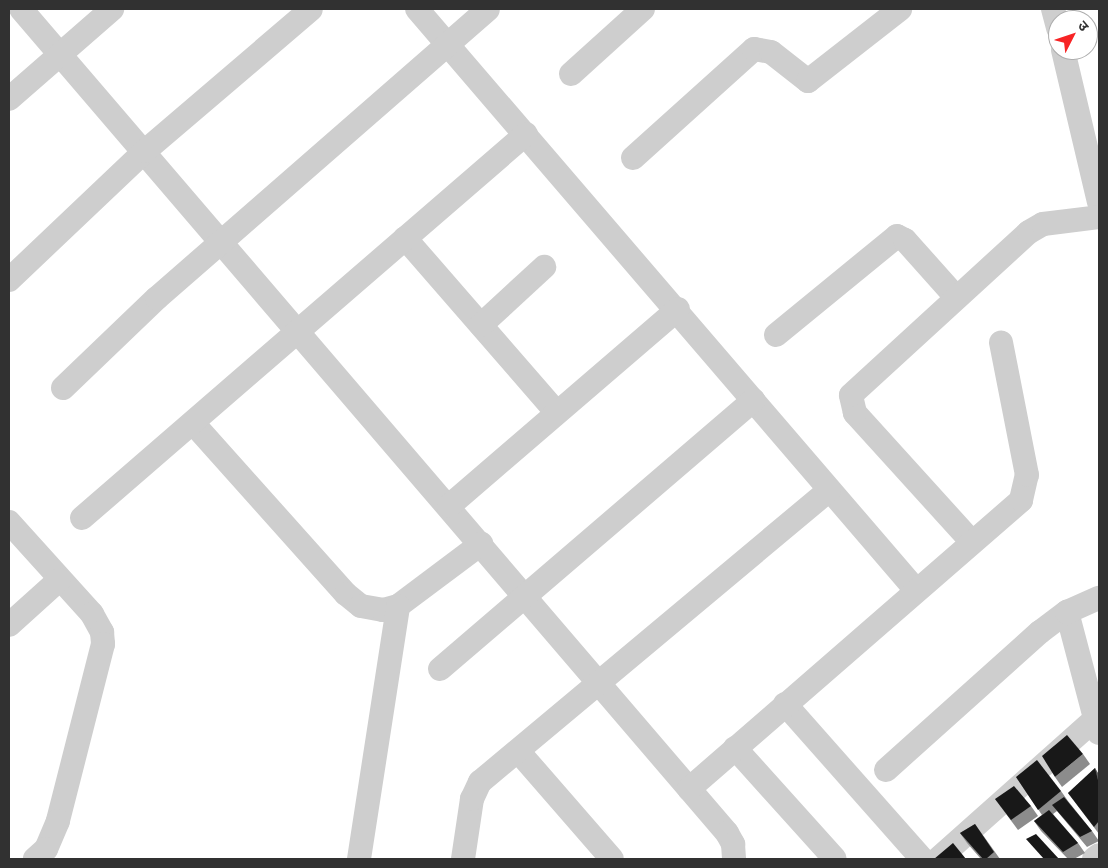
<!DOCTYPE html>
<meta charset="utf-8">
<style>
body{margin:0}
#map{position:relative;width:1108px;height:868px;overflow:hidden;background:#fff;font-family:Raleway,"Noto Sans Devanagari",sans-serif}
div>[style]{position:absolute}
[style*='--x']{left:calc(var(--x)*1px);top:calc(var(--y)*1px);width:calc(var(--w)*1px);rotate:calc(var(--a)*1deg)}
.minor>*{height:24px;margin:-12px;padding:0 12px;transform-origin:12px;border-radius:12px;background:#cecece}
.wall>*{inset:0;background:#8c8c8c}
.shaded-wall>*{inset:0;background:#5d5d5d}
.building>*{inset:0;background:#181818}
span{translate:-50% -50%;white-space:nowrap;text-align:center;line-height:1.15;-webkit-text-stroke:5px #fff;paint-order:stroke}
.frame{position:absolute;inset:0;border:10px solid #313131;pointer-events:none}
.north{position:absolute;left:1048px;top:10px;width:50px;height:50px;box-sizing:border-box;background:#fff;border:1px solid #adadad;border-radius:50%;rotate:49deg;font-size:14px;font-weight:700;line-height:20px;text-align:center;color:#313131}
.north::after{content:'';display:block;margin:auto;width:18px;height:22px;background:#f72425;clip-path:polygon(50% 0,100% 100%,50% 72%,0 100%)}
</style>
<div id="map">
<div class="minor">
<div style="--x:21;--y:9;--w:1085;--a:49.41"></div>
<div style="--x:727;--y:833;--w:13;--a:61"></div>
<div style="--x:733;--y:844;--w:15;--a:86"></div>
<div style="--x:417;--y:9;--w:764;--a:49.35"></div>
<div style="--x:1053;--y:9;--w:20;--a:75"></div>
<div style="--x:1063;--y:50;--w:156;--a:76.7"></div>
<div style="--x:571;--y:74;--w:97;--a:-42.1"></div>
<div style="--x:9;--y:99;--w:137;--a:-41.1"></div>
<div style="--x:633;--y:158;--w:163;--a:-42"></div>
<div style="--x:754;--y:49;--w:17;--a:10"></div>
<div style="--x:771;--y:52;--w:47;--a:38.1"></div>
<div style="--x:808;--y:81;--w:117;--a:-38"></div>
<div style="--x:405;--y:238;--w:230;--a:49"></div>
<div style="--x:9;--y:280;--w:187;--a:-43.5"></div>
<div style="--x:145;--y:151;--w:218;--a:-40.5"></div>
<div style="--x:481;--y:325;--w:86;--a:-42.6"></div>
<div style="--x:776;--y:335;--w:156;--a:-39.3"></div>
<div style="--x:897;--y:236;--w:9;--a:27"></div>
<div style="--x:905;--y:240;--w:76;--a:48.2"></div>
<div style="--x:63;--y:388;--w:130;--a:-43.8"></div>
<div style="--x:157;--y:298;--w:439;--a:-41.1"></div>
<div style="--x:193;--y:423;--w:229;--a:48.2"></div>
<div style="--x:346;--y:594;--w:19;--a:39"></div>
<div style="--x:361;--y:606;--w:22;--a:10"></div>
<div style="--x:383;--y:610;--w:16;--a:-15"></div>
<div style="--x:398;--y:606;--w:104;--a:-36.8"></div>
<div style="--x:449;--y:506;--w:302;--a:-40.7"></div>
<div style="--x:82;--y:518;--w:587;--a:-40.86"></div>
<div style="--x:9;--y:522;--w:124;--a:47.9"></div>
<div style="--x:92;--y:614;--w:21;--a:61"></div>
<div style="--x:102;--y:632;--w:12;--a:85"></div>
<div style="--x:103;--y:644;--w:183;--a:104.3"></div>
<div style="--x:58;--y:821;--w:30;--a:113"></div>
<div style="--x:46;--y:849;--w:15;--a:138"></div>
<div style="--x:971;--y:541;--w:173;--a:-132.2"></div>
<div style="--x:855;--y:413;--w:18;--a:-103"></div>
<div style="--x:851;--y:395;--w:241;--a:-42.5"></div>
<div style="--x:1029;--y:232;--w:16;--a:-30"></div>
<div style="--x:1043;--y:224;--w:56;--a:-7.1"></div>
<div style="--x:1067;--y:612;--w:125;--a:75.2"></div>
<div style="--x:9;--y:625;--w:67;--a:-42"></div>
<div style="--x:440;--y:669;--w:413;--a:-40.6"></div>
<div style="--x:785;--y:704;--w:207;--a:48.5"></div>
<div style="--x:735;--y:748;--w:149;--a:48"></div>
<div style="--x:518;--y:751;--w:143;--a:49"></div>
<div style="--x:886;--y:770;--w:207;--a:-41.9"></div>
<div style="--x:1040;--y:632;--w:34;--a:-37"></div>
<div style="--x:1067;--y:612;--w:35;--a:-24"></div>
<div style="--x:689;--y:789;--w:440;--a:-41"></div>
<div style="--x:1021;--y:500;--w:26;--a:-77"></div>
<div style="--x:1027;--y:475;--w:135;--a:-101.1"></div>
<div style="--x:359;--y:859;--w:256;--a:-81.2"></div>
<div style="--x:463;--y:859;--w:61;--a:-81.5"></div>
<div style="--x:472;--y:799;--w:19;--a:-65"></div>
<div style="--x:480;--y:782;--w:455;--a:-39.9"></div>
<div style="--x:938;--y:859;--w:212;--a:-41.7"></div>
<div style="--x:1094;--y:859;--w:6;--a:-39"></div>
</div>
<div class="wall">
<div style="clip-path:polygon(1083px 754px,1090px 764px,1062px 787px,1055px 777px)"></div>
<div style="clip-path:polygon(1095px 768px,1099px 775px,1099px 834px,1068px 793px)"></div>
<div style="clip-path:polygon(1016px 777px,1061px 791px,1068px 801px,1092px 831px,1099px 841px,1087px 847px,1057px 811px,1053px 814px,1078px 843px,1085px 853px,1074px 859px,1068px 859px,1041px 831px,1034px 821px,1042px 815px)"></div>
<div style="clip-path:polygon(995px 799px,1031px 806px,1038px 816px,1018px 830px)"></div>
<div style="clip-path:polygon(975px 824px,1000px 859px,981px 859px,967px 843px,960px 833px)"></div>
</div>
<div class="shaded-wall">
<div style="clip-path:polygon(1095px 768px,1099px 775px,1099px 784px)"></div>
</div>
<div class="building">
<div style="clip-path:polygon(1067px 735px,1083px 754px,1055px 777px,1042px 756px)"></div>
<div style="clip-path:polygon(1037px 760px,1061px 791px,1038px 810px,1016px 777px)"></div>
<div style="clip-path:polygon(1095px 768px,1099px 784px,1099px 821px,1094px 827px,1068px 793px)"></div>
<div style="clip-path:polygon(1014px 786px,1031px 806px,1011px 820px,995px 799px)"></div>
<div style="clip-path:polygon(1064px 797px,1092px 831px,1080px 837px,1052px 805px)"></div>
<div style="clip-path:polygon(1049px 810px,1078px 843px,1063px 852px,1034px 821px)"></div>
<div style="clip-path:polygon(975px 824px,994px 852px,986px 859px,983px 859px,960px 833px)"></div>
<div style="clip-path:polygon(1036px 834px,1059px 859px,1044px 859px,1026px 839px)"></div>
<div style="clip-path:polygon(953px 843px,966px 859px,934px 859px)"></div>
</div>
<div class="frame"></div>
<div class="north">उ</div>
</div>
